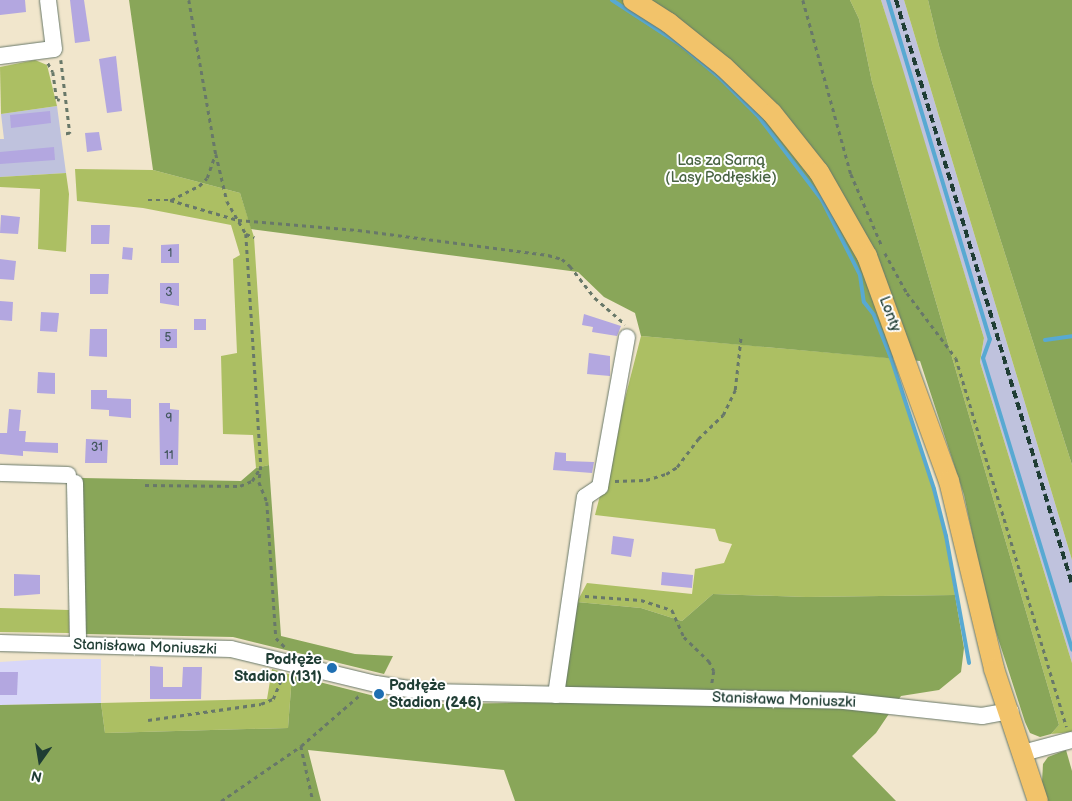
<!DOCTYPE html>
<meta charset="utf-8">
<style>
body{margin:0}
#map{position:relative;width:1072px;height:801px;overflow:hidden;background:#f1e6cc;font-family:"Balsamiq Sans",sans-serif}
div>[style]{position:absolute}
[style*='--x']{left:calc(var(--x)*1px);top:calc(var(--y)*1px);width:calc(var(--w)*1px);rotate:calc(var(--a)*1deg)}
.built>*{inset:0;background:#d8d7f8}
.industrial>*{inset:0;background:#bfc2dd}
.green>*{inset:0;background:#acbf63}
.forest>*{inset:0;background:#89a659}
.stream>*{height:4px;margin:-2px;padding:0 2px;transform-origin:2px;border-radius:2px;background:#58a9d2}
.building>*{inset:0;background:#b3a7e0}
.path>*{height:2.5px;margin-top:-1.25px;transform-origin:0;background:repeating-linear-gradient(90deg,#687869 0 4px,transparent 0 8px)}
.roads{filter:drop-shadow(0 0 1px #687869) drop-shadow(0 0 1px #687869)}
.minor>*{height:16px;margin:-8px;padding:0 8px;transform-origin:8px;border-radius:8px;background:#fff}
.major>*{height:20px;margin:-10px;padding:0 10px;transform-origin:10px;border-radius:10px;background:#f2c36a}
.rail>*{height:4px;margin-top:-2px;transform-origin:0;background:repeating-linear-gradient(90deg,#1f3d34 0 8px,transparent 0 12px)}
.dots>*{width:14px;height:14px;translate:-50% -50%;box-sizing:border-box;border:2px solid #fff;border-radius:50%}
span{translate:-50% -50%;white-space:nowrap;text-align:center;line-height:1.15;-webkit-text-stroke:4px #fff;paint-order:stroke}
.number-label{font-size:12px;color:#44585f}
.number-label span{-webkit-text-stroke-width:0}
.park-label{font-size:15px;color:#496442}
.street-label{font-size:15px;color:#1f3d34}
.poi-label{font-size:15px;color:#1f3d34;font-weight:700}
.right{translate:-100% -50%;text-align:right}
.left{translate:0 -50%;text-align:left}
.north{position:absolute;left:15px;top:736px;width:50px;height:50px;-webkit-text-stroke:4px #fff;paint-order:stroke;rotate:193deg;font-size:14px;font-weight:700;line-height:20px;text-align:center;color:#1f3d34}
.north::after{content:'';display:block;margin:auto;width:18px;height:22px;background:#1f3d34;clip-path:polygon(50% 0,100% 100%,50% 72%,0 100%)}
</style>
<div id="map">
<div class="built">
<div style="clip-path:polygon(46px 659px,101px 659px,101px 703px,0 705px,0 662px)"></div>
</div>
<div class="industrial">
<div style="clip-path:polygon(881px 0,904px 0,1072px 560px,1072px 663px,980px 362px,984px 338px)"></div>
<div style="clip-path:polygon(57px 106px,66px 173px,0 177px,0 139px,4px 139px,1px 114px)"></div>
</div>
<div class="green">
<div style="clip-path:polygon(850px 0,881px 0,901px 63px,984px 338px,980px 362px,1072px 663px,1072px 732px,1051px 734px,1059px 725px,872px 82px,859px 19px)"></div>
<div style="clip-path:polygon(904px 0,928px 0,939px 46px,1072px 465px,1072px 560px)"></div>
<div style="clip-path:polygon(35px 60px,47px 65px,57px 106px,1px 114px,0 67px)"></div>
<div style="clip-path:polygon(75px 169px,153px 170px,240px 193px,254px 237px,269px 465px,256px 468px,253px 435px,223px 434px,221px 356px,237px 353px,233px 259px,240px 255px,231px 225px,143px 208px,77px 201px)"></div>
<div style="clip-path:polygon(66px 173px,69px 194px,66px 252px,38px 249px,40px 189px,0 187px,0 177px)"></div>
<div style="clip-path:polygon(641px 336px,891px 358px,934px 489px,946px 536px,955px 595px,806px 597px,713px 594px,682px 621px,641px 608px,577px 602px,587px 583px,692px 594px,695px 569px,724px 563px,732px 544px,719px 541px,715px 529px,595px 515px)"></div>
<div style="clip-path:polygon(0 608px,69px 610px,69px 633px,0 632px)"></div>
<div style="clip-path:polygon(272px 669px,292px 675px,288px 728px,105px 733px,101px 703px,267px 699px)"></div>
</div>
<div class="forest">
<div style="clip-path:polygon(129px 0,850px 0,859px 19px,872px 82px,1059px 725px,1051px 734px,1040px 737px,1030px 733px,1025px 722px,987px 604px,964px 495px,920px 361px,641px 336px,635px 313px,604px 297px,578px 272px,251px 229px,240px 193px,153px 170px)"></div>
<div style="clip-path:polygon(928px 0,1072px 0,1072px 465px,939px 46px)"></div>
<div style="clip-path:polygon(269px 465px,281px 636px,355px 654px,393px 656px,384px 674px,233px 637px,85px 634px,81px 631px,82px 478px,241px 481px,256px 468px)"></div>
<div style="clip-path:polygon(713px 594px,806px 597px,955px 595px,964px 648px,961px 672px,939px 690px,901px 696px,876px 733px,852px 756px,896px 801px,515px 801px,504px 770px,308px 750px,321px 801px,0 801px,0 705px,101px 703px,105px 733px,288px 728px,292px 675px,394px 701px,444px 704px,562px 702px,577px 602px,641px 608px,682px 621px)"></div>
<div style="clip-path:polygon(1066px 750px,1072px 771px,1072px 801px,1048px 801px,1042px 782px,1043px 764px,1048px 757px)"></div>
</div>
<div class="stream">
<div style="--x:612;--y:0;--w:82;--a:33.1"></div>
<div style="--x:681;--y:45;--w:51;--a:40.2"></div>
<div style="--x:720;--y:78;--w:55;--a:45"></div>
<div style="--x:759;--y:117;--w:104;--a:52.8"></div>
<div style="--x:822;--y:200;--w:84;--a:63.1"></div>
<div style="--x:860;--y:275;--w:27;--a:82"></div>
<div style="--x:864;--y:302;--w:16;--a:52"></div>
<div style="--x:874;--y:315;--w:46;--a:68.4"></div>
<div style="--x:891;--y:358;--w:138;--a:71.8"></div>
<div style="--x:934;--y:489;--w:49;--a:75.7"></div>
<div style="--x:946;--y:536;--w:129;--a:79.7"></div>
<div style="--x:888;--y:0;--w:354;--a:73.3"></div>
<div style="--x:990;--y:339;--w:20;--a:110"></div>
<div style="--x:983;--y:358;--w:305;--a:73"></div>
<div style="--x:1045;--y:340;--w:27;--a:-8"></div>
</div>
<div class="building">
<div style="clip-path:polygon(0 0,25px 0,26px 12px,0 15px)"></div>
<div style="clip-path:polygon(70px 0,84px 0,90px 41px,75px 43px)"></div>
<div style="clip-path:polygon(116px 56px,122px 111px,107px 113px,99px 59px)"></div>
<div style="clip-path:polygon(50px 111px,51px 123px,11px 128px,10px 115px)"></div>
<div style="clip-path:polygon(99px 132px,102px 150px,87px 152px,85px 133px)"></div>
<div style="clip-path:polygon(54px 147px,55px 160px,0 164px,0 152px)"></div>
<div style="clip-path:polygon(1px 215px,20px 217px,18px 234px,0 233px)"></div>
<div style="clip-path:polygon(91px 225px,110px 225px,109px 244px,91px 244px)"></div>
<div style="clip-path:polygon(179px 244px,179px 263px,161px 263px,161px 245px)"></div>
<div style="clip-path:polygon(123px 247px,133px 248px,132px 260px,122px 259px)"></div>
<div style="clip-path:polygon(0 259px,16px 261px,14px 280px,0 279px)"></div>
<div style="clip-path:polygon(90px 274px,109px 274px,108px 294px,90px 294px)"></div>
<div style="clip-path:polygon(160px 283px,179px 283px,179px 306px,160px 303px)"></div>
<div style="clip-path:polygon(0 301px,13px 302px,12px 321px,0 320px)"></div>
<div style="clip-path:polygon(41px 312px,59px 313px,57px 332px,40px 331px)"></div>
<div style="clip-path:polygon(584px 314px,621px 326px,617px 336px,592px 332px,593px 327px,582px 325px)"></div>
<div style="clip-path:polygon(194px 319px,206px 319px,206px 330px,194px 330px)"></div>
<div style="clip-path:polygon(90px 329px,107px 329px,107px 357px,89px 356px)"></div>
<div style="clip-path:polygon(160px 329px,177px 329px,177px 348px,160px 348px)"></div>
<div style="clip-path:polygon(589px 353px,610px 356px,610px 376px,587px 374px)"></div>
<div style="clip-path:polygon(38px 372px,55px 373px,55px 394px,37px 393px)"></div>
<div style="clip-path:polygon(91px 390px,107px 390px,107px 398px,131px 399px,131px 418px,109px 416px,109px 410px,91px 409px)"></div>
<div style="clip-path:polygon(159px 403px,170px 403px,170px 409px,179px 410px,178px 465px,160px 465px)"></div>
<div style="clip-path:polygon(9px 409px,21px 410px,19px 431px,26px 431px,25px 442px,58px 443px,58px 453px,23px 451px,23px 456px,0 454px,0 433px,7px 433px)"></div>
<div style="clip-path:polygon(86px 439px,108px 440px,107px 463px,85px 463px)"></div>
<div style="clip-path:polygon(555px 452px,566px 453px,566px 461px,594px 462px,592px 473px,553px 470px)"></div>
<div style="clip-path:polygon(613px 536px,634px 539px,631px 557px,611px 554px)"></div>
<div style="clip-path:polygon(662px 572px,693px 575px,692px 588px,661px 585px)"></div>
<div style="clip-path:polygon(14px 574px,40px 575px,40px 594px,14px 596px)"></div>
<div style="clip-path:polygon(150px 666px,163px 667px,163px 687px,182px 687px,183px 667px,202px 667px,201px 699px,150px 699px)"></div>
<div style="clip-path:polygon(0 672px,18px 672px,17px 695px,0 695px)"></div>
</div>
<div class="path">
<div style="--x:189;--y:0;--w:156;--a:80.1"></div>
<div style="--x:216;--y:154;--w:48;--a:76.8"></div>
<div style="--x:227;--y:201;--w:38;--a:60"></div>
<div style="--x:246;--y:234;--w:232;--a:86.3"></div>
<div style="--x:261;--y:466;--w:16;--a:97"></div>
<div style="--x:259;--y:482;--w:22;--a:68"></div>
<div style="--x:267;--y:502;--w:136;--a:86.2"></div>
<div style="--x:276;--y:638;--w:14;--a:45"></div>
<div style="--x:803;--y:0;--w:180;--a:74.6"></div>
<div style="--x:851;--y:174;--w:78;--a:66.7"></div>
<div style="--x:61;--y:60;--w:74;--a:83"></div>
<div style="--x:70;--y:133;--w:5;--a:169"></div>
<div style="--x:48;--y:63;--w:10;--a:61"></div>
<div style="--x:53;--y:72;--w:27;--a:82"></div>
<div style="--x:57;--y:99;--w:3;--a:18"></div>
<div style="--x:148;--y:200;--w:22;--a:0"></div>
<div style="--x:170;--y:200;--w:71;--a:16.4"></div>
<div style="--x:238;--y:220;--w:120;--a:4.8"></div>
<div style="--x:358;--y:230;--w:192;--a:7.5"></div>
<div style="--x:548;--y:255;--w:15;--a:16"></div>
<div style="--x:562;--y:259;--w:11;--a:41"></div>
<div style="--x:570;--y:266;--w:41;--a:52"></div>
<div style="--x:595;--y:298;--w:40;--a:41"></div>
<div style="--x:171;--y:200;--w:31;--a:-27"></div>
<div style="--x:199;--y:186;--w:11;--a:-45"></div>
<div style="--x:207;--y:178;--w:24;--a:-71"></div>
<div style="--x:246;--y:234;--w:9;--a:21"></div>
<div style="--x:885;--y:253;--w:46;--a:61.2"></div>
<div style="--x:907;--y:293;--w:81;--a:53"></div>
<div style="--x:956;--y:358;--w:385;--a:73.3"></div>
<div style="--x:615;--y:481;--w:31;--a:-2"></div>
<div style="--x:646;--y:480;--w:21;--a:-17"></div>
<div style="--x:666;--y:474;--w:13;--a:-32"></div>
<div style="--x:677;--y:467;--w:35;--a:-53"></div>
<div style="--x:698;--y:439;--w:35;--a:-44"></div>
<div style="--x:723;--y:415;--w:28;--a:-64"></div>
<div style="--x:735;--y:390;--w:54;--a:-83.7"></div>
<div style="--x:145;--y:485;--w:95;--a:0.6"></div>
<div style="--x:240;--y:486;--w:13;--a:-23"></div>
<div style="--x:252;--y:481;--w:15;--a:-58"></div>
<div style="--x:585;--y:596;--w:56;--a:4.1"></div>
<div style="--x:641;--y:600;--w:33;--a:18"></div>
<div style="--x:672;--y:610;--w:30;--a:66"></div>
<div style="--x:684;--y:637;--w:35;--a:44"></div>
<div style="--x:709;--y:661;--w:11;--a:63"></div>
<div style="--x:714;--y:671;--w:13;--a:99"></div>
<div style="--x:148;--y:720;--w:114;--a:-8.1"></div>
<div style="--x:261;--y:704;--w:13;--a:-23"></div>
<div style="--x:273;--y:699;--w:26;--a:-67"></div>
<div style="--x:301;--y:746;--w:56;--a:77.7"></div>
<div style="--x:221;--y:801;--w:97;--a:-34.5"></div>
<div style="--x:301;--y:746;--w:79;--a:-40.9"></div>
</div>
<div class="roads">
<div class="minor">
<div style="--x:0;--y:56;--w:54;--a:-7.4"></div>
<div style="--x:54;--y:49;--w:49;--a:-97"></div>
<div style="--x:0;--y:473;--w:68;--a:1.7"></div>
<div style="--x:75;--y:483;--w:162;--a:88.9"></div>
<div style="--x:0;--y:643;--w:231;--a:1.5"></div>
<div style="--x:231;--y:649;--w:149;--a:13.6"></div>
<div style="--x:376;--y:684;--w:53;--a:8.7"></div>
<div style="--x:428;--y:692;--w:416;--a:1.2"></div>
<div style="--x:844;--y:701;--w:139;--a:6.2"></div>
<div style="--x:982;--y:716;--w:29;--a:-10"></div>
<div style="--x:556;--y:695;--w:200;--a:-81.7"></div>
<div style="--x:585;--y:497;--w:18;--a:-34"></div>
<div style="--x:600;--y:487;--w:152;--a:-79.8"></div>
<div style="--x:1023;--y:753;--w:51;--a:-14.9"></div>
</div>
<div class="major">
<div style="--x:633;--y:0;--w:43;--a:32.6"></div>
<div style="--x:669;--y:23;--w:70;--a:38.7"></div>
<div style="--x:724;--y:67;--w:66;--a:43.8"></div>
<div style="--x:772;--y:113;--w:75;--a:51.5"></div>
<div style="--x:819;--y:172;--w:97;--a:60.3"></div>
<div style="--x:867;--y:256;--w:239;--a:70"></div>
<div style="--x:949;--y:481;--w:193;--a:76.5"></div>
<div style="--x:994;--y:669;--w:139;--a:71.6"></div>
</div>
</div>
<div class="rail">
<div style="--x:896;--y:0;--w:610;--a:73.23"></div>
</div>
<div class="dots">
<div style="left:332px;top:668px;background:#1f6fb2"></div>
<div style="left:379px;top:694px;background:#1f6fb2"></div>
</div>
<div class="number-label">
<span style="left:170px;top:254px">1</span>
<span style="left:169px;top:293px">3</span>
<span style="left:168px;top:338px">5</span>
<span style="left:169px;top:419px">9</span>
<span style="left:97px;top:448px">31</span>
<span style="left:169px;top:456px">11</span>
</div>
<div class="park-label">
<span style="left:721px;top:169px">Las za Sarną<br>(Lasy Podłęskie)</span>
</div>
<div class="street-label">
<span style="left:890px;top:314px;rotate:69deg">Lonty</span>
<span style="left:145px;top:647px;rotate:2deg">Stanisława Moniuszki</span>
<span style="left:784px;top:700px;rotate:2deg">Stanisława Moniuszki</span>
</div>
<div class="poi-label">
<span class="right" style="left:322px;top:668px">Podłęże<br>Stadion (131)</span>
<span class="left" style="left:389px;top:694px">Podłęże<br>Stadion (246)</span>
</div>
<div class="north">N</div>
</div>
